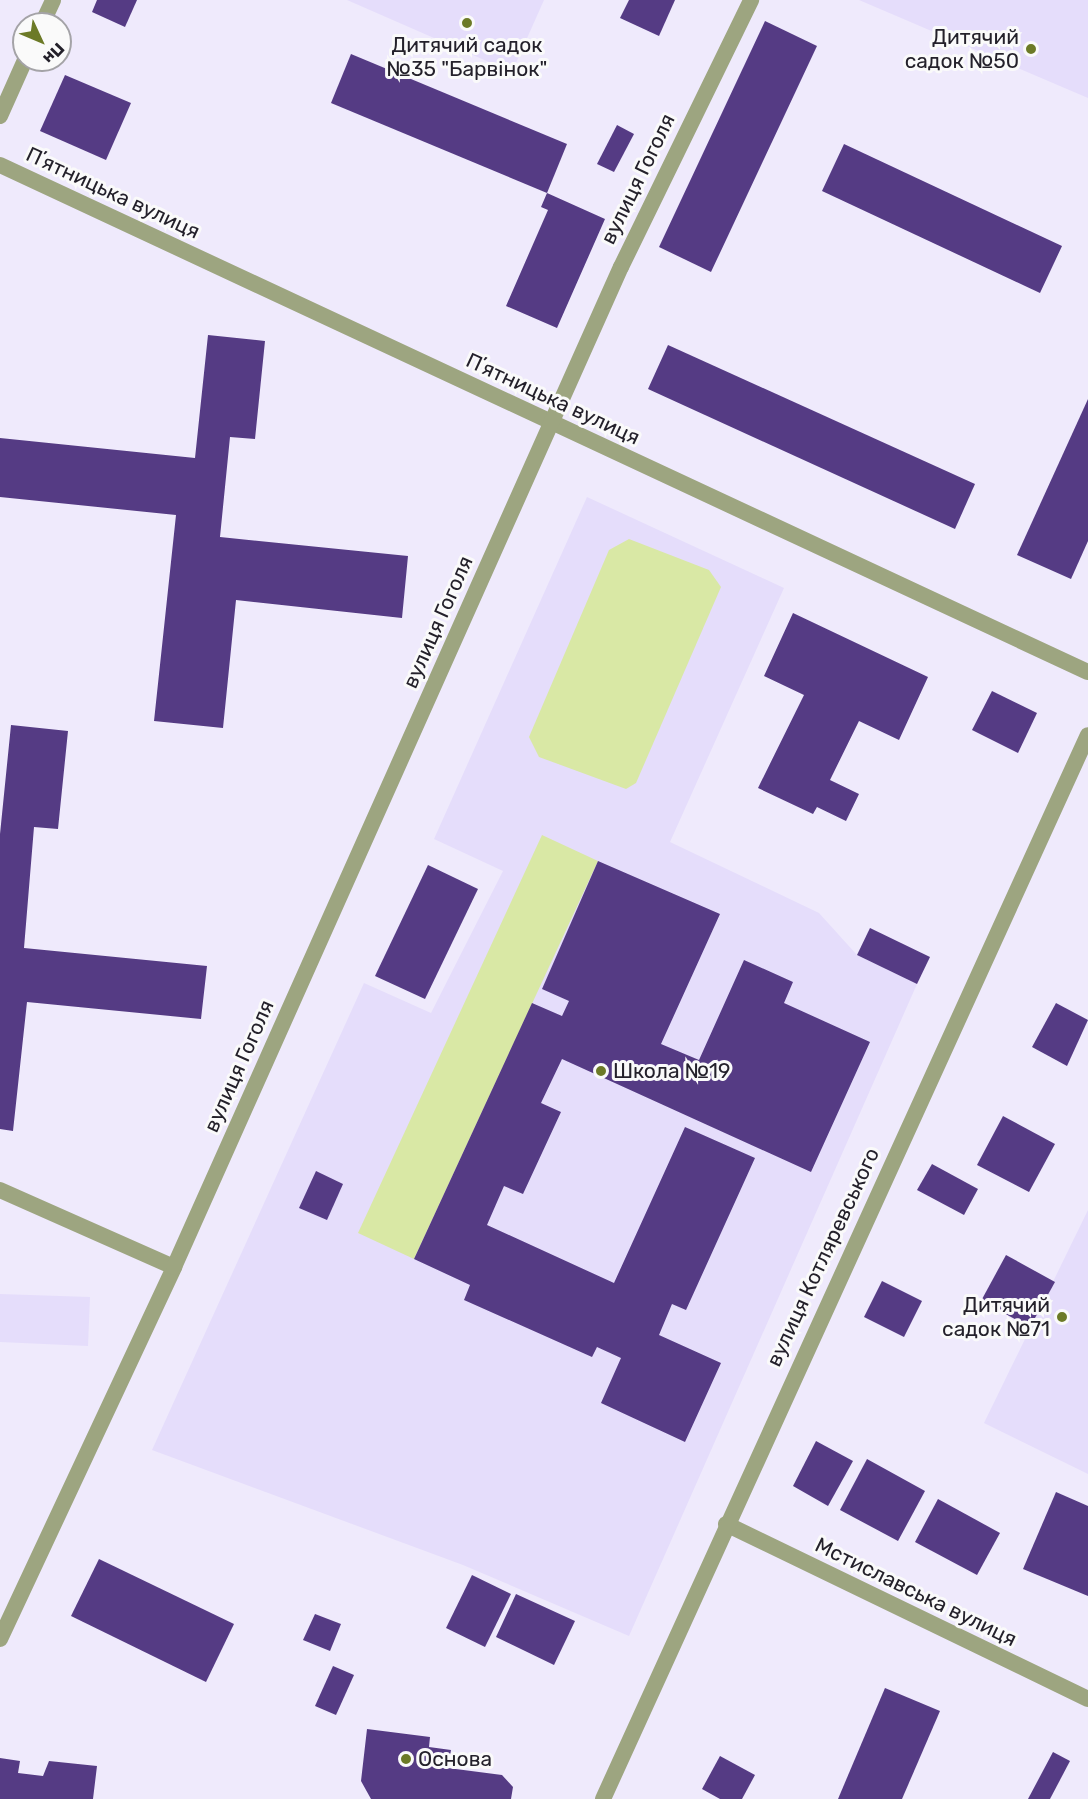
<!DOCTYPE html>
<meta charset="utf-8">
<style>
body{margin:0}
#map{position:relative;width:1088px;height:1799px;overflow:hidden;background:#efeafc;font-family:Rubik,sans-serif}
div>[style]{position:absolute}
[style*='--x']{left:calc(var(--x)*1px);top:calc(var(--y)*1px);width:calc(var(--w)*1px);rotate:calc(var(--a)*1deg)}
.built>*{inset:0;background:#e5ddfb}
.green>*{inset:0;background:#d9e8a5}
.building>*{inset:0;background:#553b84}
.service>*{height:16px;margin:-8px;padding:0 8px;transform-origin:8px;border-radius:8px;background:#9da580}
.minor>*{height:16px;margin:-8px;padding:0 8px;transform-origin:8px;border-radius:8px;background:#9da580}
.tertiary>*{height:16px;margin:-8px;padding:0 8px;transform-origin:8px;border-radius:8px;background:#9da580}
.dots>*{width:16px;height:16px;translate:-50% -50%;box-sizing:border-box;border:3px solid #fafafa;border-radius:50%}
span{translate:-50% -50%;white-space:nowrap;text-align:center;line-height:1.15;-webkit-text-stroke:6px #fafafa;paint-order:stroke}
.poi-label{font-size:21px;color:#24212b}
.right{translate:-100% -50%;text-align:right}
.left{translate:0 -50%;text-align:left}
.street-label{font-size:21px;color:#24212b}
.north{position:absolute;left:12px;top:12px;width:60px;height:60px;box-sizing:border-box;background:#fafafa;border:2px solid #a4a3a7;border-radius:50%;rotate:134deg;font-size:16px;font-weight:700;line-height:24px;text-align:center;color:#24212b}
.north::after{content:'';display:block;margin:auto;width:21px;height:27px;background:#6c7a27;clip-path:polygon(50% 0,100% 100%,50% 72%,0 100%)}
</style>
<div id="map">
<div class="built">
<div style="clip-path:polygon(347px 0,544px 0,512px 72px)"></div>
<div style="clip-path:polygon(859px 0,1088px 0,1088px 98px)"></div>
<div style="clip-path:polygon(587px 497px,784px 588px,670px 842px,819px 913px,857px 955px,917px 984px,629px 1636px,463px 1565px,152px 1450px,364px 983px,431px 1013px,503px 871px,434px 839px)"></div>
<div style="clip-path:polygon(1088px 1210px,1088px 1474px,984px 1423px)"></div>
<div style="clip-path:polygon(0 1294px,90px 1297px,88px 1346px,0 1342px)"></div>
</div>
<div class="green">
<div style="clip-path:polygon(629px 539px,709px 570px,721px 587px,636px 783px,626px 789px,539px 757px,529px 737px,609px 550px)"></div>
<div style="clip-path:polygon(542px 835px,598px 861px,414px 1259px,358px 1233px)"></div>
</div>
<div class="building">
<div style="clip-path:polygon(97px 0,137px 0,125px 27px,92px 12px)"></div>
<div style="clip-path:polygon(629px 0,675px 0,659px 36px,620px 18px)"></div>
<div style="clip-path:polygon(765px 21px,817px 46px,711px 272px,659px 247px)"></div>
<div style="clip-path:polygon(351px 54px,567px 144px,547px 193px,331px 103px)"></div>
<div style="clip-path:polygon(65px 75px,131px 103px,106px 160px,40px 131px)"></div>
<div style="clip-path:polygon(617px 125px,634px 134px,614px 172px,597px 164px)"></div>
<div style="clip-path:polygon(844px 144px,1062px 246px,1040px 293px,822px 191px)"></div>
<div style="clip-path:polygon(547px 193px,605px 219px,557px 328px,506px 306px,548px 210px,541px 207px)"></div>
<div style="clip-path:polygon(208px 335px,265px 341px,255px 439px,230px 437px,220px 537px,408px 556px,402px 618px,236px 600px,223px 728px,154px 721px,176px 515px,0 497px,0 438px,195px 458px)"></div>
<div style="clip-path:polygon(668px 345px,975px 484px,955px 529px,648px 389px)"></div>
<div style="clip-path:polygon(1088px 399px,1088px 541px,1071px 579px,1017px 555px)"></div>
<div style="clip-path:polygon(793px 613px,928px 677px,899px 740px,859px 721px,830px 780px,859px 794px,846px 821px,817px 807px,813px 814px,758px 788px,804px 695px,764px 676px)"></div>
<div style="clip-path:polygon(992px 691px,1037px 713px,1018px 753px,972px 730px)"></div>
<div style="clip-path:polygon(11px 725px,68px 731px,58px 829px,34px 827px,24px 948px,207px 966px,201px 1019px,27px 1002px,13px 1131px,0 1129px,0 834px)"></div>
<div style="clip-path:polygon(598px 861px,720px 914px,661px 1044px,699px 1060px,744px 960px,793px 982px,784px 1003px,870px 1042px,811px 1172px,562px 1059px,541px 1103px,561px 1112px,523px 1194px,504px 1186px,487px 1225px,614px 1283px,685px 1127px,755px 1158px,686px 1310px,672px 1304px,659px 1335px,721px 1363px,685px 1442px,601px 1403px,621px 1358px,597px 1347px,592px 1357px,464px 1300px,470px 1285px,414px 1259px,532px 1003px,562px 1016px,569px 1001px,542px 989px)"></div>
<div style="clip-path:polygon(428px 865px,478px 889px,425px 999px,375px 976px)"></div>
<div style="clip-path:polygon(870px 928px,930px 957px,917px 984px,857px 955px)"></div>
<div style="clip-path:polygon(1056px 1003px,1088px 1020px,1067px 1066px,1032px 1047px)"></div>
<div style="clip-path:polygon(1003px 1116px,1055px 1144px,1029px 1192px,977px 1165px)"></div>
<div style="clip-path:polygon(932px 1164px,978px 1189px,964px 1215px,917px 1190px)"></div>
<div style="clip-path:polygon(316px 1171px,343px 1184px,327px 1220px,299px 1208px)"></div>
<div style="clip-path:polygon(1006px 1255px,1055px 1282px,1030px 1327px,981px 1301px)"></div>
<div style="clip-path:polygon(882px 1281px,922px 1301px,904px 1337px,864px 1317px)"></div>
<div style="clip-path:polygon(816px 1441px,853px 1461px,828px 1506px,793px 1486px)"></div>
<div style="clip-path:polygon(867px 1459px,925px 1491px,898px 1541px,840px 1510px)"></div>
<div style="clip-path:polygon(1056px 1492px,1088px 1506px,1088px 1596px,1023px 1569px)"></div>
<div style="clip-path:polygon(938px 1499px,1000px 1533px,977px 1575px,915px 1542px)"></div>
<div style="clip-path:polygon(99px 1559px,234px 1624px,206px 1682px,71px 1616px)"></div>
<div style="clip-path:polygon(472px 1575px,511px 1594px,485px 1647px,446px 1628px)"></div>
<div style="clip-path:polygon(516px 1594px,575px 1621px,554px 1665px,496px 1637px)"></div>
<div style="clip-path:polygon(315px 1614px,341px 1624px,330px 1651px,303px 1640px)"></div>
<div style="clip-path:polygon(333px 1666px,354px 1675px,336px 1715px,315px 1706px)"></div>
<div style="clip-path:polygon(885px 1688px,940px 1711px,902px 1799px,838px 1799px)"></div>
<div style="clip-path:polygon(367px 1729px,430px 1737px,429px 1747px,451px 1750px,448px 1768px,502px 1775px,513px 1787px,511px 1799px,371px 1799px,361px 1781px)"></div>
<div style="clip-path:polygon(1053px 1752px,1070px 1761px,1050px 1799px,1028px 1799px)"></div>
<div style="clip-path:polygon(720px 1756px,755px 1775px,742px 1799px,720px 1799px,702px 1789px)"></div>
<div style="clip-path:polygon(0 1758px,20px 1761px,18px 1773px,43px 1776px,49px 1761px,97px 1766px,93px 1799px,0 1799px)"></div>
</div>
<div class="service">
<div style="--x:0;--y:1639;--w:411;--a:-64.9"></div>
</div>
<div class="minor">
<div style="--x:42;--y:24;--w:26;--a:-65"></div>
<div style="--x:0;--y:116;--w:61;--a:-65.9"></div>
<div style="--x:0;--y:165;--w:1200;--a:24.99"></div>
<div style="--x:0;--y:1190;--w:190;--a:23.9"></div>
<div style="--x:174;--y:1267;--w:1095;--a:-65.92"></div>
<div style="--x:621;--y:267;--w:297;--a:-64"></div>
<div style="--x:726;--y:1524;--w:402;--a:25.8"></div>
</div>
<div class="tertiary">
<div style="--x:603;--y:1799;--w:1169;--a:-65.5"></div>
</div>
<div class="dots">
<div style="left:467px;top:23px;background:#6c7a27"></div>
<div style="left:1031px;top:49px;background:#6c7a27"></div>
<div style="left:601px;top:1071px;background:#6c7a27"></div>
<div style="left:1062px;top:1317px;background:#6c7a27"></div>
<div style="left:406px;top:1759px;background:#6c7a27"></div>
</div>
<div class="poi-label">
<span class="right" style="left:1019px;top:49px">Дитячий<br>садок №50</span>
<span style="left:467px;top:57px">Дитячий садок<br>№35 "Барвінок"</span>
<span class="left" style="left:613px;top:1071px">Школа №19</span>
<span class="right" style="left:1050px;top:1317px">Дитячий<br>садок №71</span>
<span class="left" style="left:418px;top:1759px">Основа</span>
</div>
<div class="street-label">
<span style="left:638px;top:179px;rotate:-64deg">вулиця Гоголя</span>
<span style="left:113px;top:193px;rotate:25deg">Пʼятницька вулиця</span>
<span style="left:553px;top:399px;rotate:25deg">Пʼятницька вулиця</span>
<span style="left:438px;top:622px;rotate:-66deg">вулиця Гоголя</span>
<span style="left:239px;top:1066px;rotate:-66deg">вулиця Гоголя</span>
<span style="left:823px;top:1257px;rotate:-65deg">вулиця Котляревського</span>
<span style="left:916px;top:1592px;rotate:26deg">Мстиславська вулиця</span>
</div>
<div class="north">Пн</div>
</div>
